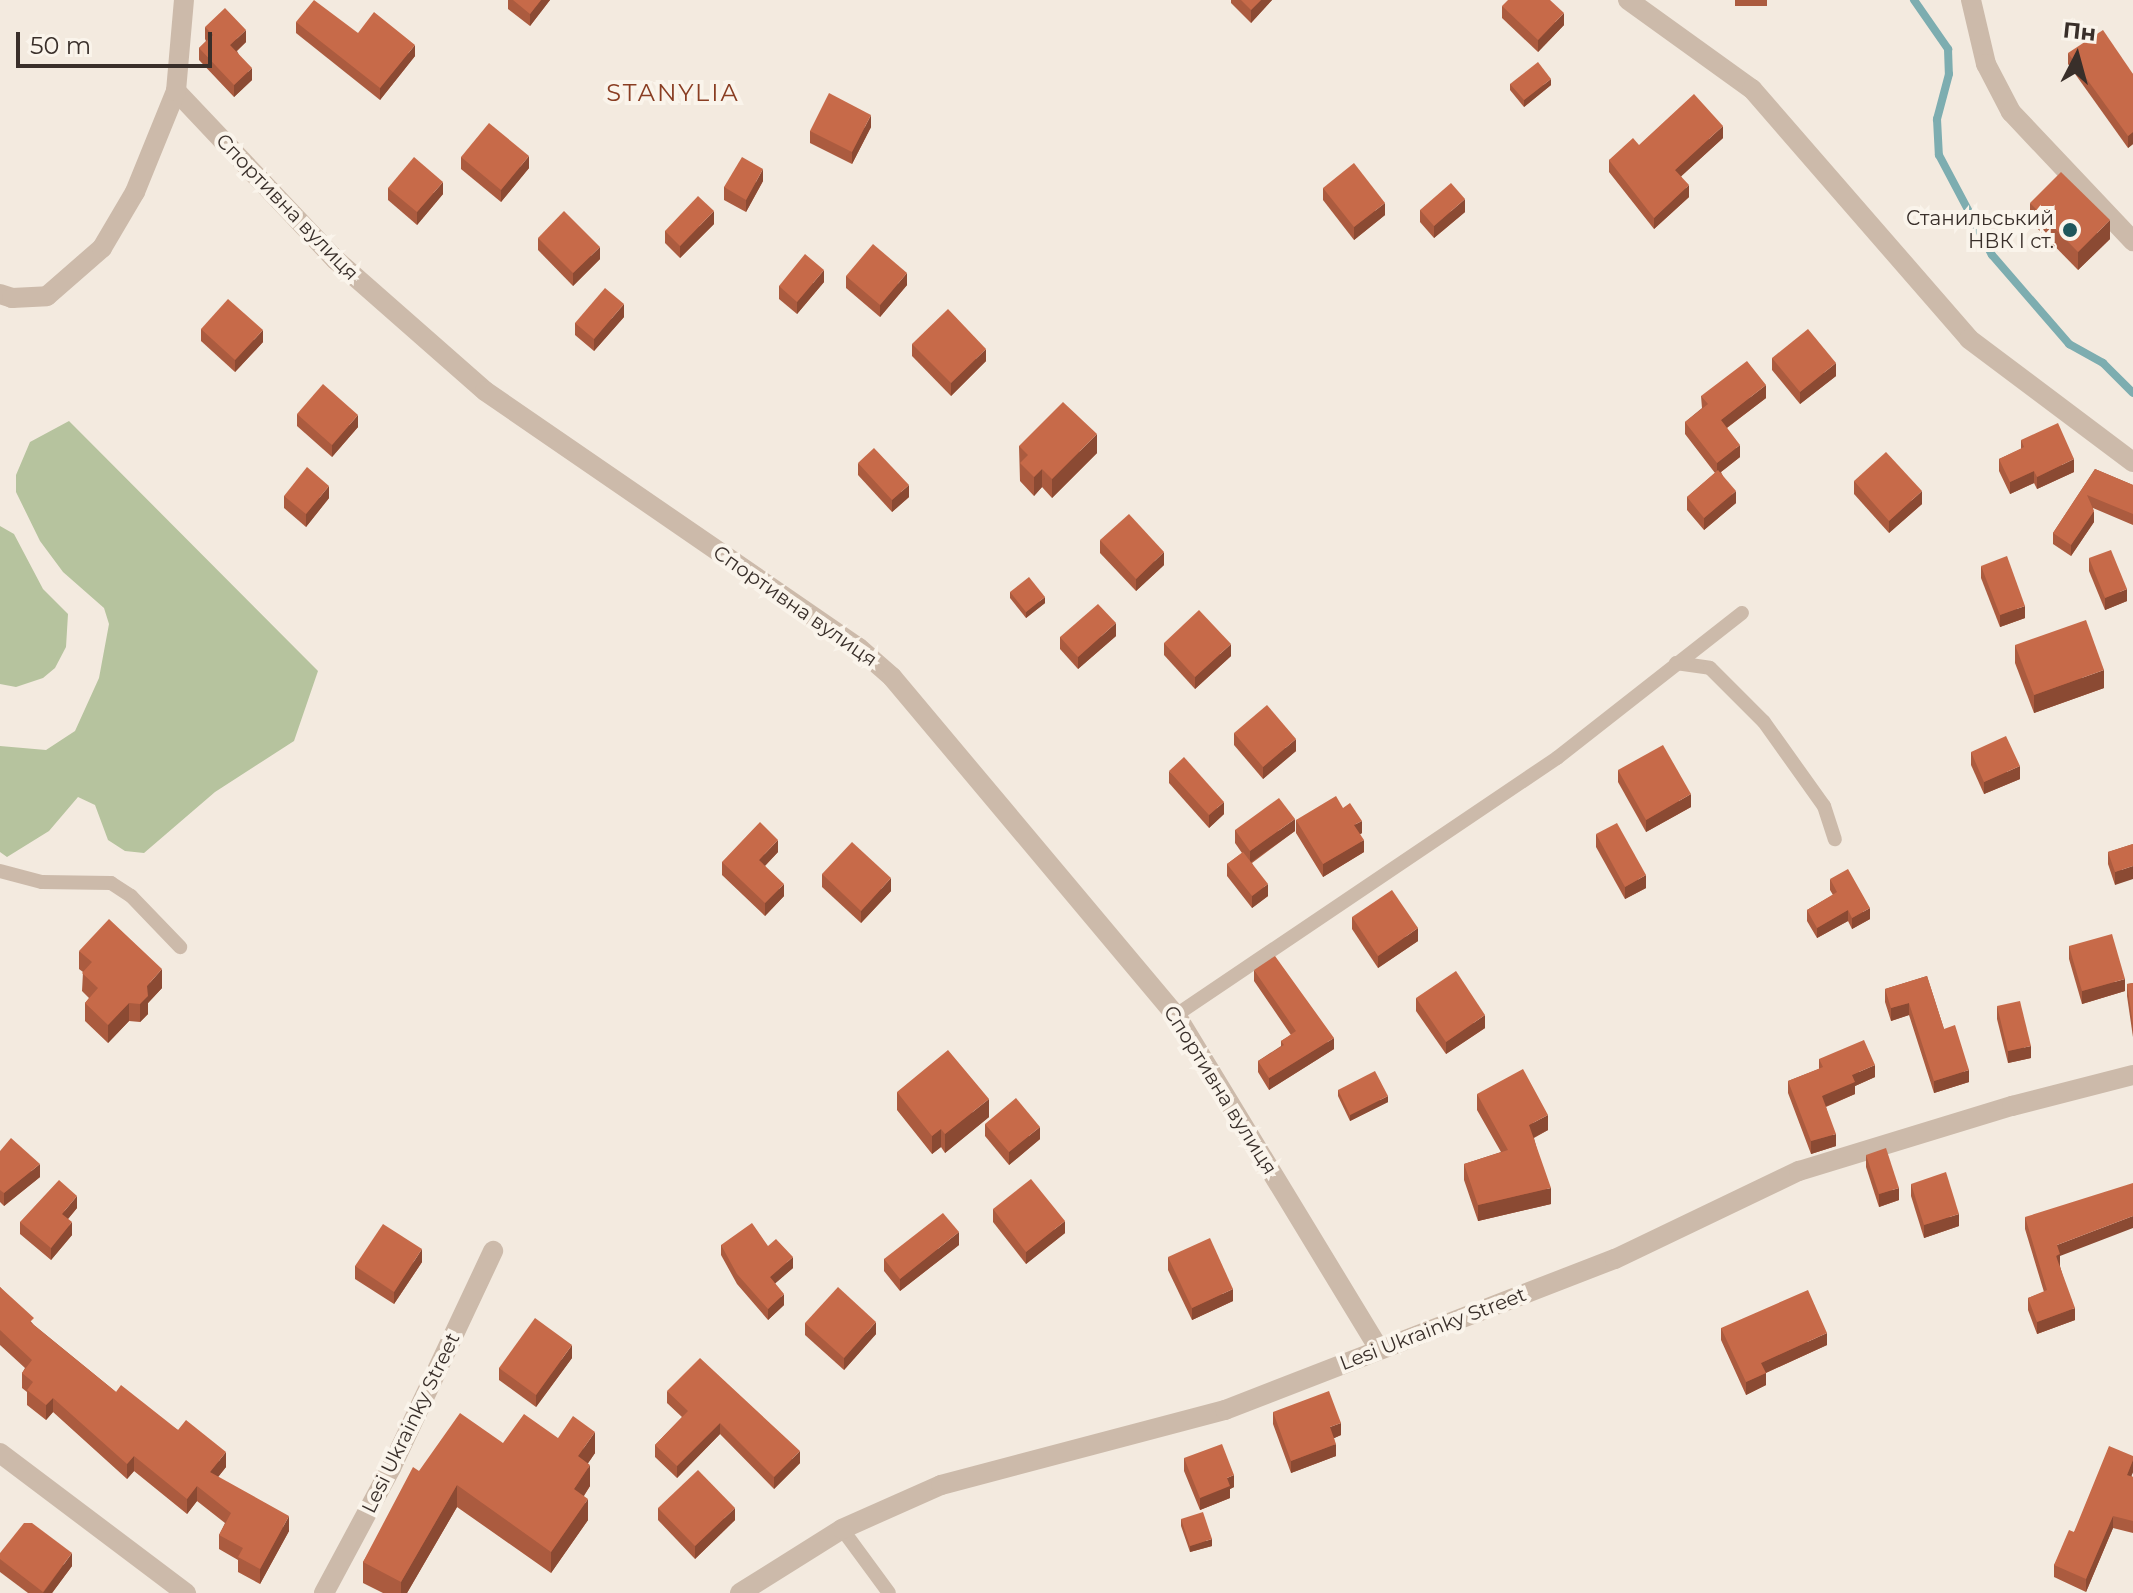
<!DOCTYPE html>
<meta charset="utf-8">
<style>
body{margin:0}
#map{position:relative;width:2133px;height:1593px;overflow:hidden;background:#f3eadf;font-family:Montserrat,sans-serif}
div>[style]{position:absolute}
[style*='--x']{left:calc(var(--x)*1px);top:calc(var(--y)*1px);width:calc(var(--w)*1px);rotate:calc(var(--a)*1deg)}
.green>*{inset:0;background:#b6c39e}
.stream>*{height:8px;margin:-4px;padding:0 4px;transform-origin:4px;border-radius:4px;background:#7dadb0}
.service>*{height:14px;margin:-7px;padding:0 7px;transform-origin:7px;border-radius:7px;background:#ccbaaa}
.minor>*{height:20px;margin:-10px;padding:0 10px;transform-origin:10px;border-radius:10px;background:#ccbaaa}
.tertiary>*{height:20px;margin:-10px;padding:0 10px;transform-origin:10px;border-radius:10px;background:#ccbaaa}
.wall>*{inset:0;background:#ab5b3f}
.shaded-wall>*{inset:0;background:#8b4a33}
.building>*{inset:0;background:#c76a49}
.dots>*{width:22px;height:22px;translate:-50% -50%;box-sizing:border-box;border:4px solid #faf4eb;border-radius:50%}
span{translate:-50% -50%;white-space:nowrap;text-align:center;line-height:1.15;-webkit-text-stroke:8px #faf4eb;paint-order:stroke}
.street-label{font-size:20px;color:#392f2a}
.poi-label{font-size:20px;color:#392f2a}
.right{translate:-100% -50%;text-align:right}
.quarter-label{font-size:24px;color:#893d22;letter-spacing:2px}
.north{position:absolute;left:2037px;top:16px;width:80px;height:80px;-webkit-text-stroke:6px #faf4eb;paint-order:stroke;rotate:6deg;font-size:22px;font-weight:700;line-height:32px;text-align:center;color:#392f2a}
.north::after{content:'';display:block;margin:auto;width:28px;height:36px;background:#392f2a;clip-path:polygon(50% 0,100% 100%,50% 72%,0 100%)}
.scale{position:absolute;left:16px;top:32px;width:196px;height:36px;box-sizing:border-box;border:4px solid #392f2a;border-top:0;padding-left:10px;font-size:24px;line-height:28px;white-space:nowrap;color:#392f2a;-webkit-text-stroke:6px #faf4eb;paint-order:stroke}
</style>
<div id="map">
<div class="green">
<div style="clip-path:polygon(69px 421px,318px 671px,294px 741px,215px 792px,144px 853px,125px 851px,108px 840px,95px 805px,78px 797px,49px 831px,7px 857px,0 852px,0 746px,46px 750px,75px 731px,99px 678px,109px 624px,104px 608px,63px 572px,40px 541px,16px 492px,16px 475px,30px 442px)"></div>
<div style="clip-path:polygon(0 526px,14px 534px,43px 589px,68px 614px,66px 647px,55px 668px,43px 678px,16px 687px,0 684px)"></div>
</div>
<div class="stream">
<div style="--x:1914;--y:0;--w:60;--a:55.2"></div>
<div style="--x:1948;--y:49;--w:25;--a:88"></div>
<div style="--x:1949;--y:74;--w:47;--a:104.9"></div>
<div style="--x:1937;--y:119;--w:36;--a:87"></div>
<div style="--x:1939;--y:155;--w:113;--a:62.1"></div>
<div style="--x:1992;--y:255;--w:118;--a:49.1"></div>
<div style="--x:2069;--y:344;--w:39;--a:29"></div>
<div style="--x:2103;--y:363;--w:42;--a:45"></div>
</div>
<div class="service">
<div style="--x:1676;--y:663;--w:34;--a:8"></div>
<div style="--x:1710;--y:668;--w:76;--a:45"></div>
<div style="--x:1764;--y:722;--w:103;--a:54.5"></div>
<div style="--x:1824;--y:806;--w:35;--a:72"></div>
<div style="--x:0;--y:871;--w:43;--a:14.7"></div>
<div style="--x:42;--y:882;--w:69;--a:0.8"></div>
<div style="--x:111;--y:883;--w:24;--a:33"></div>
<div style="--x:131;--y:896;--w:71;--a:46.1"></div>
<div style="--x:1176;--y:1015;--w:460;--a:-34"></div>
<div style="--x:1557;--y:758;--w:235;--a:-38.1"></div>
<div style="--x:842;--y:1529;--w:79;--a:53.7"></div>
</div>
<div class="minor">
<div style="--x:1971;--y:0;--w:66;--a:76.8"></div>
<div style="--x:1986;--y:64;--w:54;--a:62.5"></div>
<div style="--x:2011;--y:112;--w:178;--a:46.6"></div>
<div style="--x:176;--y:91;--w:233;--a:46.6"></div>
<div style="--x:336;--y:260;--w:198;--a:41.3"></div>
<div style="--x:485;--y:391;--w:454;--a:34.5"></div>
<div style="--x:859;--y:648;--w:44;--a:41.3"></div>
<div style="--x:892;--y:677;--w:441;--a:50"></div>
<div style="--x:1176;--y:1015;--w:391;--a:58.7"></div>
<div style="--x:0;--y:294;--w:13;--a:18"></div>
<div style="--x:12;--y:298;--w:35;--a:-3"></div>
<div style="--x:47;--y:296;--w:73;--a:-41.1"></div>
<div style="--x:102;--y:248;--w:65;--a:-59.5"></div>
<div style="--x:135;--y:192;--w:109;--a:-67.9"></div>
<div style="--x:176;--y:91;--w:91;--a:-85"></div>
<div style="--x:0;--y:1453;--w:233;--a:37"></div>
<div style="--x:324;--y:1593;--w:142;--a:-61.8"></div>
<div style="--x:391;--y:1468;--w:240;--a:-64.8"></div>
<div style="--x:740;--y:1593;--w:120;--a:-32.1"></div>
<div style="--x:842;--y:1529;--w:108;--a:-24"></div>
<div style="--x:941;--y:1485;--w:294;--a:-14.8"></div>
<div style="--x:1225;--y:1410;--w:418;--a:-21.2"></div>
<div style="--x:1615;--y:1259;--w:204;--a:-25.6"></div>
<div style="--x:1799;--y:1171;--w:223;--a:-17"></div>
<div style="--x:2012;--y:1106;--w:125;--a:-14.4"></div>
</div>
<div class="tertiary">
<div style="--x:1628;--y:0;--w:153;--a:35.7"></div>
<div style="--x:1752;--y:89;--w:331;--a:49"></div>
<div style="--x:1969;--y:339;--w:205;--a:36.9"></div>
</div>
<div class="wall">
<div style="clip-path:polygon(508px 0,550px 0,530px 26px,508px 9px)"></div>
<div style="clip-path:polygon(1231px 0,1272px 0,1251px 23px,1231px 3px)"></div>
<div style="clip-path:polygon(1735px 0,1767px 0,1767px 6px,1735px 6px)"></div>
<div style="clip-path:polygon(1502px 6px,1564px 25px,1538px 52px,1502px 18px)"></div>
<div style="clip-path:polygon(296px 22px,358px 33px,415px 56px,380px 100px,296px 33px)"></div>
<div style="clip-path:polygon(205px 27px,246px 42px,237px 51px,252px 80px,234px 97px,199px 60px,199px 48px,206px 41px,205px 39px)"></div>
<div style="clip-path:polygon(2068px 53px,2133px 74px,2133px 144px,2128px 148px,2068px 64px)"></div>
<div style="clip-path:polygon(1510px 84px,1551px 85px,1524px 107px,1510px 90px)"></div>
<div style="clip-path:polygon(871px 127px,852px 164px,810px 143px,810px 131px)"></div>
<div style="clip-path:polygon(1723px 138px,1681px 176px,1689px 197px,1654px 229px,1609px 172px,1609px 160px,1639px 145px)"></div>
<div style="clip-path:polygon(461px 157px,529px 168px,501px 202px,461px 169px)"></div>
<div style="clip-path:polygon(763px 181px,746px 212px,724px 200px,724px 187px)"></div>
<div style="clip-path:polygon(388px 188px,443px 194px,417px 225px,388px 200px)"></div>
<div style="clip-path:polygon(1323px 188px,1385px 215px,1354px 240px,1323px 200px)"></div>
<div style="clip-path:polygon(2030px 203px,2110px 239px,2078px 270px,2030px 221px)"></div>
<div style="clip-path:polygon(1420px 210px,1465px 212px,1434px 238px,1420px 222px)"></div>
<div style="clip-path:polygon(714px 224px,680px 258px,665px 243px,665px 231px)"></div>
<div style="clip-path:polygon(538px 238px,600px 259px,573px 286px,538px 250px)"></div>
<div style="clip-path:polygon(846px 276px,907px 285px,880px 317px,846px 288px)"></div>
<div style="clip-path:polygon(824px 282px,797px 314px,779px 299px,779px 286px)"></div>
<div style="clip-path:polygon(624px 317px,594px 351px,575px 335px,575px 323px)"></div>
<div style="clip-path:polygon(201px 329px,263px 342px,235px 372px,201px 341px)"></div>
<div style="clip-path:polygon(912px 344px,986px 361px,951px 396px,912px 356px)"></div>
<div style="clip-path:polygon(1772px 358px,1836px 376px,1800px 404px,1772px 370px)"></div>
<div style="clip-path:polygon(1701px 396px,1766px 398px,1727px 428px,1740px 457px,1721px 472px,1736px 503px,1704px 530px,1687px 510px,1687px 497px,1715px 473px,1685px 434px,1685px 422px,1702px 408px)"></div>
<div style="clip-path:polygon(297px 414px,358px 427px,332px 457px,297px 426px)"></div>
<div style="clip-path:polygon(2021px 440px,2074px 472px,2037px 489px,2034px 483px,2010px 494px,1999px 471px,1999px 459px,2021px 449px)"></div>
<div style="clip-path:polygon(1019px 446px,1097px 453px,1052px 498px,1042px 487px,1034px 496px,1020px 481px)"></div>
<div style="clip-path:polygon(858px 463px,909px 497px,892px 512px,858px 475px)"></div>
<div style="clip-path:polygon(2095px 469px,2133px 485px,2133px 525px,2093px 508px,2094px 522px,2071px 556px,2053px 544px,2053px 533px)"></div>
<div style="clip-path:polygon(1854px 481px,1922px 504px,1889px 533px,1854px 494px)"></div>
<div style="clip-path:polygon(284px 496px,329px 498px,306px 527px,284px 508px)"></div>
<div style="clip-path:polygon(1100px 540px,1164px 565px,1136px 591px,1100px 553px)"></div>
<div style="clip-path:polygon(2089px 558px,2127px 601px,2105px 610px,2089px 571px)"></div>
<div style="clip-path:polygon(1981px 566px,2025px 618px,2000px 627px,1981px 578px)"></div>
<div style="clip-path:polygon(1010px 592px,1045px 603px,1026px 618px,1010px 598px)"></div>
<div style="clip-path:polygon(1116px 636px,1078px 669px,1060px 649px,1060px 637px)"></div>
<div style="clip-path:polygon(1164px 643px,1231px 656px,1195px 689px,1164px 655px)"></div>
<div style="clip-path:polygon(2015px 645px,2104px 688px,2034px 713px,2015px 663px)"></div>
<div style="clip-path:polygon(1234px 733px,1296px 751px,1263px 779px,1234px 745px)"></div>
<div style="clip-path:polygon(1971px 752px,2020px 779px,1984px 794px,1971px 765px)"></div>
<div style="clip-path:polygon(1618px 770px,1691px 807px,1646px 832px,1618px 782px)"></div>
<div style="clip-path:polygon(1169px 771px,1224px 814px,1209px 828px,1169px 783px)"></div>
<div style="clip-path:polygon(1343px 808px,1362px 833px,1360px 834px,1364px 852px,1323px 877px,1296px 833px,1296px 820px)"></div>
<div style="clip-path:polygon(1235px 830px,1295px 831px,1252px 863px,1268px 896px,1252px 908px,1227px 876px,1227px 864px,1242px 853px,1235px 843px)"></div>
<div style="clip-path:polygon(1596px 834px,1646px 888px,1625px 899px,1596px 847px)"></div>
<div style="clip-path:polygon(2133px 844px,2115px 885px,2108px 864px,2108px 852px)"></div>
<div style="clip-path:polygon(778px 852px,765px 866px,784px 896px,765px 916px,722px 875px,722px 862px)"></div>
<div style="clip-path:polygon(822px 874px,891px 891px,861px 923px,822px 887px)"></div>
<div style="clip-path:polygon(1830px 879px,1870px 919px,1852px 929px,1848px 921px,1817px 938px,1807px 921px,1807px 910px,1833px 895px,1830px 890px)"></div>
<div style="clip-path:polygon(1352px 917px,1418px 941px,1378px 968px,1352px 929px)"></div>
<div style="clip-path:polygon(2069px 946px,2125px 991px,2082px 1004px,2069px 959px)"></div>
<div style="clip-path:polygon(79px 951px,162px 988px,148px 1003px,148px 1014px,140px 1022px,129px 1021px,108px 1043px,85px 1021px,85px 1003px,89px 998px,82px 991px,83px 972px,79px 969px)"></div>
<div style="clip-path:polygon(1254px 970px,1334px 1049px,1269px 1090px,1258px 1072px,1258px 1061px,1281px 1046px,1281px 1041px,1291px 1035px,1254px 981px)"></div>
<div style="clip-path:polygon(1927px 976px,1944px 1029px,1969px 1082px,1934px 1093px,1909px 1015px,1891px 1021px,1885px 1002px,1885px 989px)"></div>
<div style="clip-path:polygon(2133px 983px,2133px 1037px,2127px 996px,2127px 984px)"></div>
<div style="clip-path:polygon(1416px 998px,1485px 1028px,1446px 1054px,1416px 1011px)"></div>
<div style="clip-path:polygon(1997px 1006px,2031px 1058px,2008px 1063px,1997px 1019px)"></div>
<div style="clip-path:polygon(1819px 1059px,1875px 1077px,1855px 1086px,1855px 1094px,1826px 1107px,1836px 1146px,1811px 1154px,1788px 1093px,1788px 1081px,1819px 1069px)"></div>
<div style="clip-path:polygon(1338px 1090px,1388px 1102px,1350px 1121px,1338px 1096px)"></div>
<div style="clip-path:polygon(897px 1092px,989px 1117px,945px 1153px,941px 1147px,932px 1154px,897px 1110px)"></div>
<div style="clip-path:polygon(1477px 1094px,1548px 1130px,1534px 1138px,1551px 1204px,1478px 1221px,1464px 1180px,1464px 1164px,1501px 1152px,1477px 1110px)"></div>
<div style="clip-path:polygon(985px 1124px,1040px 1139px,1009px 1165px,985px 1136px)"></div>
<div style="clip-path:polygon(0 1151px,40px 1177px,4px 1206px,0 1202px)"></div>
<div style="clip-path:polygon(1866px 1155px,1899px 1200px,1879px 1207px,1866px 1167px)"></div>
<div style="clip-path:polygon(1911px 1184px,1959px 1226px,1924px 1238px,1911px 1196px)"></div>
<div style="clip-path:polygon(77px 1208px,68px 1219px,72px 1235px,51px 1260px,20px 1234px,20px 1222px)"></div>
<div style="clip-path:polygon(993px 1209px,1065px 1233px,1026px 1264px,993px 1222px)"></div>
<div style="clip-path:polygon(2025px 1217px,2060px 1256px,2060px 1266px,2075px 1320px,2037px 1334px,2028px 1310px,2028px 1298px,2044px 1292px,2025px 1229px)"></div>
<div style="clip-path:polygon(721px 1245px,768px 1246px,793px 1268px,775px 1283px,784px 1305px,768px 1320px,737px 1284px,721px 1255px)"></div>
<div style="clip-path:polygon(959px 1245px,900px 1291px,884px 1271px,884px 1259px)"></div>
<div style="clip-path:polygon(1168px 1257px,1233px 1301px,1192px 1320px,1168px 1270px)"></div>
<div style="clip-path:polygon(422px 1262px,394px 1304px,355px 1279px,355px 1266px)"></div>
<div style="clip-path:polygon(0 1287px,34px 1325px,116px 1392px,178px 1430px,226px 1467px,218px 1477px,289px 1531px,260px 1584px,238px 1572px,238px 1560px,219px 1549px,219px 1535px,225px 1523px,197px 1501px,187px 1514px,134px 1471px,127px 1479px,53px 1412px,46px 1420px,27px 1405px,27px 1392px,22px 1388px,22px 1373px,25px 1368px,0 1345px)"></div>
<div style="clip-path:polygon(805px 1323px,876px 1334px,844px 1370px,805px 1335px)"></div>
<div style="clip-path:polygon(1721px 1328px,1827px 1345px,1766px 1373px,1766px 1385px,1746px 1395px,1721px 1340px)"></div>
<div style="clip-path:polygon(572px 1358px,536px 1407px,499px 1380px,499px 1368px)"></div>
<div style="clip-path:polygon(667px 1391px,800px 1463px,774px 1489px,720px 1434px,677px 1478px,655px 1457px,655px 1445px,682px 1417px,667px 1403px)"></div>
<div style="clip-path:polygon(1273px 1412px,1341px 1435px,1334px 1438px,1336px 1456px,1291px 1473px,1273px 1424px)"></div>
<div style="clip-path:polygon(558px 1438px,595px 1453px,588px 1463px,590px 1486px,584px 1496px,588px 1520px,551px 1573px,457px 1507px,407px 1593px,383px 1593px,363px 1583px,363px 1562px,419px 1471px)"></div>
<div style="clip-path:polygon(2133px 1456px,2133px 1472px,2131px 1476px,2133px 1477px,2133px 1533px,2113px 1528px,2086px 1592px,2054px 1577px,2054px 1565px,2074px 1532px)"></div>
<div style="clip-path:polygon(1184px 1458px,1234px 1487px,1230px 1489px,1230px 1498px,1200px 1510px,1184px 1471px)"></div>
<div style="clip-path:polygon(658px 1508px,735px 1520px,695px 1559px,658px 1520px)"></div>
<div style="clip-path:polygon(1181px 1519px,1212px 1546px,1190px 1552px,1181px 1526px)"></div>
<div style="clip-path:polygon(0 1553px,72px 1566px,52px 1593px,28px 1593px,0 1572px)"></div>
</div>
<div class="shaded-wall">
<div style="clip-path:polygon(541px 0,550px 0,530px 26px,530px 14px)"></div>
<div style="clip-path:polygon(1261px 0,1272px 0,1251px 23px,1251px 10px)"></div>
<div style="clip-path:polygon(1564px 13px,1564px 25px,1538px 52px,1538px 40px)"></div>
<div style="clip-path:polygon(246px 30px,246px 42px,230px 57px,230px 45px)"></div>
<div style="clip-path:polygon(415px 45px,415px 56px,380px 100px,380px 88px)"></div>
<div style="clip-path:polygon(252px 68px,252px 80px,234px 97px,234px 85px)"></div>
<div style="clip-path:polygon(1551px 79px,1551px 85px,1524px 107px,1524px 100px)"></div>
<div style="clip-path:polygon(871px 115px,871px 127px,852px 164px,852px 152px)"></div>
<div style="clip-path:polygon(1723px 126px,1723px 138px,1675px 182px,1675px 170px)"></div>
<div style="clip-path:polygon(2133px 132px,2133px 144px,2128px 148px,2128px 136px)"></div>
<div style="clip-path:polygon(529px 156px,529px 168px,501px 202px,501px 190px)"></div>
<div style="clip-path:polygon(763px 169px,763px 181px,746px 212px,746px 200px)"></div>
<div style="clip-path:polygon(443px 182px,443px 194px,417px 225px,417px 212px)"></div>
<div style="clip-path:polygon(1689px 185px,1689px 197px,1654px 229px,1654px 218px)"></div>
<div style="clip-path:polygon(1465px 199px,1465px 212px,1434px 238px,1434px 226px)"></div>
<div style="clip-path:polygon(1385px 203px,1385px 215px,1354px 240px,1354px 227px)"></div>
<div style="clip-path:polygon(714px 211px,714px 224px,680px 258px,680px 246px)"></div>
<div style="clip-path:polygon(2110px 220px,2110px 239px,2078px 270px,2078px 252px)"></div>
<div style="clip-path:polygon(600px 247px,600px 259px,573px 286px,573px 273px)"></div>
<div style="clip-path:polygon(824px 270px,824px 282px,797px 314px,797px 302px)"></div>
<div style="clip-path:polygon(907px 273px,907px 285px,880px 317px,880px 305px)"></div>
<div style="clip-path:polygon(624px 304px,624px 317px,594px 351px,594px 339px)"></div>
<div style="clip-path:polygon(263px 330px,263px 342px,235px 372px,235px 360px)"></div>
<div style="clip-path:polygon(986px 349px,986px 361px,951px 396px,951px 383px)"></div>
<div style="clip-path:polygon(1836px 363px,1836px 376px,1800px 404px,1800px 392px)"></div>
<div style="clip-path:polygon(1766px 385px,1766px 398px,1721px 432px,1721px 420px)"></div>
<div style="clip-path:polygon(358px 415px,358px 427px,332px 457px,332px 445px)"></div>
<div style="clip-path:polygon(1097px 434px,1097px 453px,1052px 498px,1052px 479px)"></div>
<div style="clip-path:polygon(1740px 445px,1740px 457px,1717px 475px,1717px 463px)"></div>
<div style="clip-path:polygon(2074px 459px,2074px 472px,2037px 489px,2037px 477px)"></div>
<div style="clip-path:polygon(1042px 469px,1042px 487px,1034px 496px,1034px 477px)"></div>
<div style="clip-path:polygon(2034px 471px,2034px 483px,2010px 494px,2010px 482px)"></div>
<div style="clip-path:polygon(909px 485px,909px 497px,892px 512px,892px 500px)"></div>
<div style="clip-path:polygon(329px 486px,329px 498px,306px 527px,306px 514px)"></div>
<div style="clip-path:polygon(1736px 491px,1736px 503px,1704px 530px,1704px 518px)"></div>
<div style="clip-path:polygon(1922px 491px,1922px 504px,1889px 533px,1889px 521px)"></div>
<div style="clip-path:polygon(2094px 511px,2094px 522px,2071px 556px,2071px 545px)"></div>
<div style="clip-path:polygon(1164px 552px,1164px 565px,1136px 591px,1136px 579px)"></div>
<div style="clip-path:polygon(2127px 589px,2127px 601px,2105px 610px,2105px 598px)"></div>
<div style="clip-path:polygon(1045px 597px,1045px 603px,1026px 618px,1026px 612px)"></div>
<div style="clip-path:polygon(2025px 606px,2025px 618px,2000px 627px,2000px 615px)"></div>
<div style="clip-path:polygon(1116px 623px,1116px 636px,1078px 669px,1078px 657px)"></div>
<div style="clip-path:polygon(1231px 644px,1231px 656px,1195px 689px,1195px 677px)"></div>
<div style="clip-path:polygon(2104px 670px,2104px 688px,2034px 713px,2034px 695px)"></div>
<div style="clip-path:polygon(1296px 739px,1296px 751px,1263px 779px,1263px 767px)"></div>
<div style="clip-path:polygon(2020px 766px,2020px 779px,1984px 794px,1984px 782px)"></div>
<div style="clip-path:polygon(1691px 794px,1691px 807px,1646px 832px,1646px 820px)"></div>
<div style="clip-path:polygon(1224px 802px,1224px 814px,1209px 828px,1209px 815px)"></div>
<div style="clip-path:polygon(1295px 819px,1295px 831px,1250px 863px,1250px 851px)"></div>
<div style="clip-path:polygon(1362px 821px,1362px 833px,1354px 838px,1354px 825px)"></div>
<div style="clip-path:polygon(778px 840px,778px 852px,759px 872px,759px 860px)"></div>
<div style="clip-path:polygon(1364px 840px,1364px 852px,1323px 877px,1323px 864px)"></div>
<div style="clip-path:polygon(2133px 866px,2133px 879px,2115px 885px,2115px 872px)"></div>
<div style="clip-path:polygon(1646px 875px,1646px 888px,1625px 899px,1625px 887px)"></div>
<div style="clip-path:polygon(891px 878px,891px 891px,861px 923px,861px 911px)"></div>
<div style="clip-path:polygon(784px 884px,784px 896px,765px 916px,765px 903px)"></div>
<div style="clip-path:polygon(1268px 884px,1268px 896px,1252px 908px,1252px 896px)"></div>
<div style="clip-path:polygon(1870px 908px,1870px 919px,1852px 929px,1852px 918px)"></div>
<div style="clip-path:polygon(1848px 910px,1848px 921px,1817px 938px,1817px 928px)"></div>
<div style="clip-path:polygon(1418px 928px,1418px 941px,1378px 968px,1378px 956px)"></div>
<div style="clip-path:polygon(162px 969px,162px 988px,148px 1003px,148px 1014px,140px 1022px,140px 1004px,147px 986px)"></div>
<div style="clip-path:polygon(2125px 979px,2125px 991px,2082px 1004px,2082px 991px)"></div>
<div style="clip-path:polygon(129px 1003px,129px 1021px,108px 1043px,108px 1025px)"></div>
<div style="clip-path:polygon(1909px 1003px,1909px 1015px,1891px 1021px,1891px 1008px)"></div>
<div style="clip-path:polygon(1485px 1015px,1485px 1028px,1446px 1054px,1446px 1042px)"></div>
<div style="clip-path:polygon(1334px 1038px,1334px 1049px,1269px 1090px,1269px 1078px)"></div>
<div style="clip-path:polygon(2031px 1046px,2031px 1058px,2008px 1063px,2008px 1051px)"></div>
<div style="clip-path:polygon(1875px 1065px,1875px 1077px,1855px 1086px,1855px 1094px,1822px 1108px,1822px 1096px,1852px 1075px)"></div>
<div style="clip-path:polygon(1969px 1070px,1969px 1082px,1934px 1093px,1934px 1081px)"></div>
<div style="clip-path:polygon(1388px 1096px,1388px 1102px,1350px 1121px,1350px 1115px)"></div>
<div style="clip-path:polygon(989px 1099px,989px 1117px,945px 1153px,945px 1134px)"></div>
<div style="clip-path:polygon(1548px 1115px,1548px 1130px,1529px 1140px,1529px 1125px)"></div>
<div style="clip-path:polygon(1040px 1127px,1040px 1139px,1009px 1165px,1009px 1152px)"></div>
<div style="clip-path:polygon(941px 1129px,941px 1147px,932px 1154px,932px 1136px)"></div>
<div style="clip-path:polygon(1836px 1134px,1836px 1146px,1811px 1154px,1811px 1141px)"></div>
<div style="clip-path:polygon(40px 1164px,40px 1177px,4px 1206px,4px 1193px)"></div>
<div style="clip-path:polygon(1551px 1188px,1551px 1204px,1478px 1221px,1478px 1205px)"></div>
<div style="clip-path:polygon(1899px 1188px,1899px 1200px,1879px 1207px,1879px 1194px)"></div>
<div style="clip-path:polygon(77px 1196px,77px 1208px,62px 1226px,62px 1214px)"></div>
<div style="clip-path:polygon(1959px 1214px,1959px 1226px,1924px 1238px,1924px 1225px)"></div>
<div style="clip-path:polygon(2133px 1216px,2133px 1228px,2060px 1256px,2060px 1266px,2056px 1268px,2057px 1245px)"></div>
<div style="clip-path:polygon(1065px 1221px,1065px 1233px,1026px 1264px,1026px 1252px)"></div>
<div style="clip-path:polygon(72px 1222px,72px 1235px,51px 1260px,51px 1248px)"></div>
<div style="clip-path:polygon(959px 1232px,959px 1245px,900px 1291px,900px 1279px)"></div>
<div style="clip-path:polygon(422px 1249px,422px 1262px,394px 1304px,394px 1292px)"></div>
<div style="clip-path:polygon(793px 1257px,793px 1268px,770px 1288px,770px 1277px)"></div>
<div style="clip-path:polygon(1233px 1289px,1233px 1301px,1192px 1320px,1192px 1308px)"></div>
<div style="clip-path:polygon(784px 1294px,784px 1305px,768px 1320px,768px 1309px)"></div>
<div style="clip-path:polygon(2075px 1308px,2075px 1320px,2037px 1334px,2037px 1322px)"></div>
<div style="clip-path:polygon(876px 1322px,876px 1334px,844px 1370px,844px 1358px)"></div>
<div style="clip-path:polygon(1827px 1333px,1827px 1345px,1761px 1375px,1761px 1363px)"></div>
<div style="clip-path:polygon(572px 1345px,572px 1358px,536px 1407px,536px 1395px)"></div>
<div style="clip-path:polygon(1766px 1373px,1766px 1385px,1746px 1395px,1746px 1382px)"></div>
<div style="clip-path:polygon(53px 1398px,53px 1412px,46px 1420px,46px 1405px)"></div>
<div style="clip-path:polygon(720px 1423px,720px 1434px,677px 1478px,677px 1466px)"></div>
<div style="clip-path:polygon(1341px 1423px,1341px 1435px,1330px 1440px,1330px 1427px)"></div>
<div style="clip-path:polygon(595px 1432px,595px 1453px,578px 1478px,578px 1456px)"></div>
<div style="clip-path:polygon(1336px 1444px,1336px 1456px,1291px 1473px,1291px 1461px)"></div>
<div style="clip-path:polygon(800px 1451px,800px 1463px,774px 1489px,774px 1477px)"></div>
<div style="clip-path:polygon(226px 1452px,226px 1467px,210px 1487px,210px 1472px)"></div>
<div style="clip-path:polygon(134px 1456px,134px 1471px,127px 1479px,127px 1464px)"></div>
<div style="clip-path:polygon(2133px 1460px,2133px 1472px,2127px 1488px,2127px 1475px)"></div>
<div style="clip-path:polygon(590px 1465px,590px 1486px,574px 1510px,574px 1489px)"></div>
<div style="clip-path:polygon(1234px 1475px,1234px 1487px,1230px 1489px,1230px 1498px,1200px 1510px,1200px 1498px,1227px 1478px)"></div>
<div style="clip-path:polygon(457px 1485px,457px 1507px,407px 1593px,401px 1593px,401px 1582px)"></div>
<div style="clip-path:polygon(197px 1486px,197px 1501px,187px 1514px,187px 1499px)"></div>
<div style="clip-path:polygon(588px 1499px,588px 1520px,551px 1573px,551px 1552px)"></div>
<div style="clip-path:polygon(735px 1508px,735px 1520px,695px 1559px,695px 1546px)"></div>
<div style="clip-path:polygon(289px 1516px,289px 1531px,260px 1584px,260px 1569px)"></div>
<div style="clip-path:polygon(2113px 1516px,2113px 1528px,2086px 1592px,2086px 1579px)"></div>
<div style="clip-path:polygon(1212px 1539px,1212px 1546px,1190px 1552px,1190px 1546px)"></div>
<div style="clip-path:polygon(72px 1553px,72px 1566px,52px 1593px,43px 1593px)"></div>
</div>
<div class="building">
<div style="clip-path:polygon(314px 0,358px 33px,374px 12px,415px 45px,380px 88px,296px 22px)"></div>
<div style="clip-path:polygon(513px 0,541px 0,530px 14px)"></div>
<div style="clip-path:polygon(1241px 0,1261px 0,1251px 10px)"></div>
<div style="clip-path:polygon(1508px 0,1550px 0,1564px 13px,1538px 40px,1502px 6px)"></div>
<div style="clip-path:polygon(225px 8px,246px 30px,230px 45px,252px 68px,234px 85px,199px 48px,213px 35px,205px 27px)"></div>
<div style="clip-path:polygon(2103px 30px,2133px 74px,2133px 132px,2128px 136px,2068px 53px)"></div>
<div style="clip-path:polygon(1538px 62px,1551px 79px,1524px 100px,1510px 84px)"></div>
<div style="clip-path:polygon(829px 93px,871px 115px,852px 152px,810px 131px)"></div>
<div style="clip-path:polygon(1694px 94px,1723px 126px,1675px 170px,1689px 185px,1654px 218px,1609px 160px,1633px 138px,1639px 145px)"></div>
<div style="clip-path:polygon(489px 123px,529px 156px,501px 190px,461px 157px)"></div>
<div style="clip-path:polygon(414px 157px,443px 182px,417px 212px,388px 188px)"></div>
<div style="clip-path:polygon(742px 157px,763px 169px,746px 200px,724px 187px)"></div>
<div style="clip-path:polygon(1354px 163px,1385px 203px,1354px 227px,1323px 188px)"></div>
<div style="clip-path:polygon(2061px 172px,2110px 220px,2078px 252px,2030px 203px)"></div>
<div style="clip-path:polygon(1451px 183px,1465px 199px,1434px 226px,1420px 210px)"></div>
<div style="clip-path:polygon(698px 196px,714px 211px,680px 246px,665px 231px)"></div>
<div style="clip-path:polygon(564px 211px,600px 247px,573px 273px,538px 238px)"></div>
<div style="clip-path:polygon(873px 244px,907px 273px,880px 305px,846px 276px)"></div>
<div style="clip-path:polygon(805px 254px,824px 270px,797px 302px,779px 286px)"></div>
<div style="clip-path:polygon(605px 288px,624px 304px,594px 339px,575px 323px)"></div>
<div style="clip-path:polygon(228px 299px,263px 330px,235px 360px,201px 329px)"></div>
<div style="clip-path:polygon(948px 309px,986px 349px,951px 383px,912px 344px)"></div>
<div style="clip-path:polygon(1808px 329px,1836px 363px,1800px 392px,1772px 358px)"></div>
<div style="clip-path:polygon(1747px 361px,1766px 385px,1721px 420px,1740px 445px,1717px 463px,1685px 422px,1708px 404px,1701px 396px)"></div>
<div style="clip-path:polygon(323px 384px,358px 415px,332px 445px,297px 414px)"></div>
<div style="clip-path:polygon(1063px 402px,1097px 434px,1052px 479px,1042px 469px,1034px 477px,1020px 463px,1028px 455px,1019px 446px)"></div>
<div style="clip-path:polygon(2058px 423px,2074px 459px,2037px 477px,2034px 471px,2010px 482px,1999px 459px,2024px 447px,2021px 440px)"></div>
<div style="clip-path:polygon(874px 448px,909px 485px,892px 500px,858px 463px)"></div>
<div style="clip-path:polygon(1886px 452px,1922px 491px,1889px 521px,1854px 481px)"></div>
<div style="clip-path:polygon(307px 467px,329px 486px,306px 514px,284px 496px)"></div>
<div style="clip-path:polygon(2095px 469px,2133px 485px,2133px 514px,2087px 495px,2094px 511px,2071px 545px,2053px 533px)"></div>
<div style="clip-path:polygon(1718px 470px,1736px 491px,1704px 518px,1687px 497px)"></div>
<div style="clip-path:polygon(1129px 514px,1164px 552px,1136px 579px,1100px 540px)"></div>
<div style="clip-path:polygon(2111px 550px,2127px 589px,2105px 598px,2089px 558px)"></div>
<div style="clip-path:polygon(2007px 556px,2025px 606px,2000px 615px,1981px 566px)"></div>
<div style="clip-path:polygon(1029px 577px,1045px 597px,1026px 612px,1010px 592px)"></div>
<div style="clip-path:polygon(1098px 604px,1116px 623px,1078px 657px,1060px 637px)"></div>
<div style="clip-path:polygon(1199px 610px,1231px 644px,1195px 677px,1164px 643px)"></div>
<div style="clip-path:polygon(2086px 620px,2104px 670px,2034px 695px,2015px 645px)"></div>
<div style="clip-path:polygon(1267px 705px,1296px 739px,1263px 767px,1234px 733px)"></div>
<div style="clip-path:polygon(2006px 736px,2020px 766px,1984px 782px,1971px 752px)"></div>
<div style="clip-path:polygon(1663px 745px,1691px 794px,1646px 820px,1618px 770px)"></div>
<div style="clip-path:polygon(1184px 757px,1224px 802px,1209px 815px,1169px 771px)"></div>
<div style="clip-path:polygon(1336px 796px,1343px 808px,1350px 803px,1362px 821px,1354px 825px,1364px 840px,1323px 864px,1296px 820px)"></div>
<div style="clip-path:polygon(1279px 798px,1295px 819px,1250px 851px,1235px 830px)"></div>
<div style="clip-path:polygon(760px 822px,778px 840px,759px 860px,784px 884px,765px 903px,722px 862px)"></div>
<div style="clip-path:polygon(1617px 823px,1646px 875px,1625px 887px,1596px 834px)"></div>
<div style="clip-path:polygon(852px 842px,891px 878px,861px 911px,822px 874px)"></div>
<div style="clip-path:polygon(2133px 844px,2133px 866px,2115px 872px,2108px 852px)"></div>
<div style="clip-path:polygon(1243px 852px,1268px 884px,1252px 896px,1227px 864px)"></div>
<div style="clip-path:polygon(1848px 869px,1870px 908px,1852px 918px,1848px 910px,1817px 928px,1807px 910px,1837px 892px,1830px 879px)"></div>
<div style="clip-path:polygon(1392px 890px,1418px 928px,1378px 956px,1352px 917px)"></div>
<div style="clip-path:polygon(109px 919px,162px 969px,147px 986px,148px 996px,140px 1004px,129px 1003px,108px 1025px,85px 1003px,98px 988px,82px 973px,92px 962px,79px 951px)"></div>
<div style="clip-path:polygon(2112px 934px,2125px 979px,2082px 991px,2069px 946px)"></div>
<div style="clip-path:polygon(1275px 956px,1334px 1038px,1269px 1078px,1258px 1061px,1284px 1045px,1281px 1041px,1296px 1031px,1254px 970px)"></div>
<div style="clip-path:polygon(1456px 971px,1485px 1015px,1446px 1042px,1416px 998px)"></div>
<div style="clip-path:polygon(1927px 976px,1944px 1029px,1955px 1025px,1969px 1070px,1934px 1081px,1909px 1003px,1891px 1008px,1885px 989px)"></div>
<div style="clip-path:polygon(2133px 983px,2133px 1025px,2127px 984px)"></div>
<div style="clip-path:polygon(2020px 1001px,2031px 1046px,2008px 1051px,1997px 1006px)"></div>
<div style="clip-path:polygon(1864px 1040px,1875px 1065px,1852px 1075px,1855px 1082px,1822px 1096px,1836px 1134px,1811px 1141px,1788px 1081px,1823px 1067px,1819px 1059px)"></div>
<div style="clip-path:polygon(948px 1050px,989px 1099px,945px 1134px,941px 1129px,932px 1136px,897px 1092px)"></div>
<div style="clip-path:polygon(1523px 1069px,1548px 1115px,1529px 1125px,1551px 1188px,1478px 1205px,1464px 1164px,1508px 1150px,1477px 1094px)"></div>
<div style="clip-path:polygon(1375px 1071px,1388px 1096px,1350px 1115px,1338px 1090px)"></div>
<div style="clip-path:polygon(1016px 1098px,1040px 1127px,1009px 1152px,985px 1124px)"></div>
<div style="clip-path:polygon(11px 1138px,40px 1164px,4px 1193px,0 1190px,0 1151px)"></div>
<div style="clip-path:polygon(1886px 1148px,1899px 1188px,1879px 1194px,1866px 1155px)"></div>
<div style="clip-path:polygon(1946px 1172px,1959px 1214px,1924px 1225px,1911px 1184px)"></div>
<div style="clip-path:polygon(1031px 1179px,1065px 1221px,1026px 1252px,993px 1209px)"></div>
<div style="clip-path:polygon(59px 1180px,77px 1196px,62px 1214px,72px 1222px,51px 1248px,20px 1222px)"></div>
<div style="clip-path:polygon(2133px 1183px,2133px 1216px,2057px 1245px,2060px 1254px,2056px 1256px,2075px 1308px,2037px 1322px,2028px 1298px,2047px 1290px,2025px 1217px)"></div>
<div style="clip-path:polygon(943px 1213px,959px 1232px,900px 1279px,884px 1259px)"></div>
<div style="clip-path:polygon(752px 1223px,768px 1246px,776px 1239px,793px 1257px,770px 1277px,784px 1294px,768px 1309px,737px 1274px,721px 1245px)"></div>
<div style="clip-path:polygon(383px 1224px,422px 1249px,394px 1292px,355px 1266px)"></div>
<div style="clip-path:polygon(1210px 1238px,1233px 1289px,1192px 1308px,1168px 1257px)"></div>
<div style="clip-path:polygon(0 1287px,34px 1318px,30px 1322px,116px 1392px,121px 1385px,178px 1430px,186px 1420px,226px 1452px,210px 1472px,289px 1516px,260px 1569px,238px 1557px,243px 1548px,219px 1535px,231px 1513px,197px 1486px,187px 1499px,134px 1456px,127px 1464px,53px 1398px,46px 1405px,27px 1390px,33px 1382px,22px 1373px,32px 1360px,0 1330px)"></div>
<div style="clip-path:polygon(838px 1287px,876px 1322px,844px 1358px,805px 1323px)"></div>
<div style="clip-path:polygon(1808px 1290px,1827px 1333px,1761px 1363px,1766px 1373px,1746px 1382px,1721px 1328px)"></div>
<div style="clip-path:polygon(535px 1318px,572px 1345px,536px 1395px,499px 1368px)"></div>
<div style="clip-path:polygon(700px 1358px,800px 1451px,774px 1477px,720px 1423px,677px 1466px,655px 1445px,688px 1411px,667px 1391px)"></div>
<div style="clip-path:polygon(1329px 1391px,1341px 1423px,1330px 1427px,1336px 1444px,1291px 1461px,1273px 1412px)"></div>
<div style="clip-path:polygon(460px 1413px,503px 1443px,524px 1414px,558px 1438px,573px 1416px,595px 1432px,578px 1456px,590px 1465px,574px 1489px,588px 1499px,551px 1552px,457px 1485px,401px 1582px,363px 1562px,413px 1467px,419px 1471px)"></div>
<div style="clip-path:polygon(1222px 1444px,1234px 1475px,1227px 1478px,1230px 1486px,1200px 1498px,1184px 1458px)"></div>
<div style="clip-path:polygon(2109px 1446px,2133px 1456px,2133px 1460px,2127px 1475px,2133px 1477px,2133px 1521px,2113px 1516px,2086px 1579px,2054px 1565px,2069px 1530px,2074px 1532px)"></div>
<div style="clip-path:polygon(698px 1470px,735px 1508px,695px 1546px,658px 1508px)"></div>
<div style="clip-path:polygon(1203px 1512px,1212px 1539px,1190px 1546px,1181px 1519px)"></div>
<div style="clip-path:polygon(24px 1523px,32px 1523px,72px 1553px,43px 1592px,0 1559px,0 1553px)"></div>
</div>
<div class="dots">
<div style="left:2070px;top:230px;background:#1f565b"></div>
</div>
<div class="street-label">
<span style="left:287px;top:207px;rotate:46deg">Спортивна вулиця</span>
<span style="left:795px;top:606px;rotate:35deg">Спортивна вулиця</span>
<span style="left:1220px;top:1090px;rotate:58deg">Спортивна вулиця</span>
<span style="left:1433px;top:1329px;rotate:-21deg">Lesi Ukrainky Street</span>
<span style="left:411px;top:1423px;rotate:-64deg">Lesi Ukrainky Street</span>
</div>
<div class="poi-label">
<span class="right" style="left:2054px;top:230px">Станильський<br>НВК І ст.</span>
</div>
<div class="quarter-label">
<span style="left:673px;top:93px">STANYLIA</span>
</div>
<div class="north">Пн</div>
<div class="scale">50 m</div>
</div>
